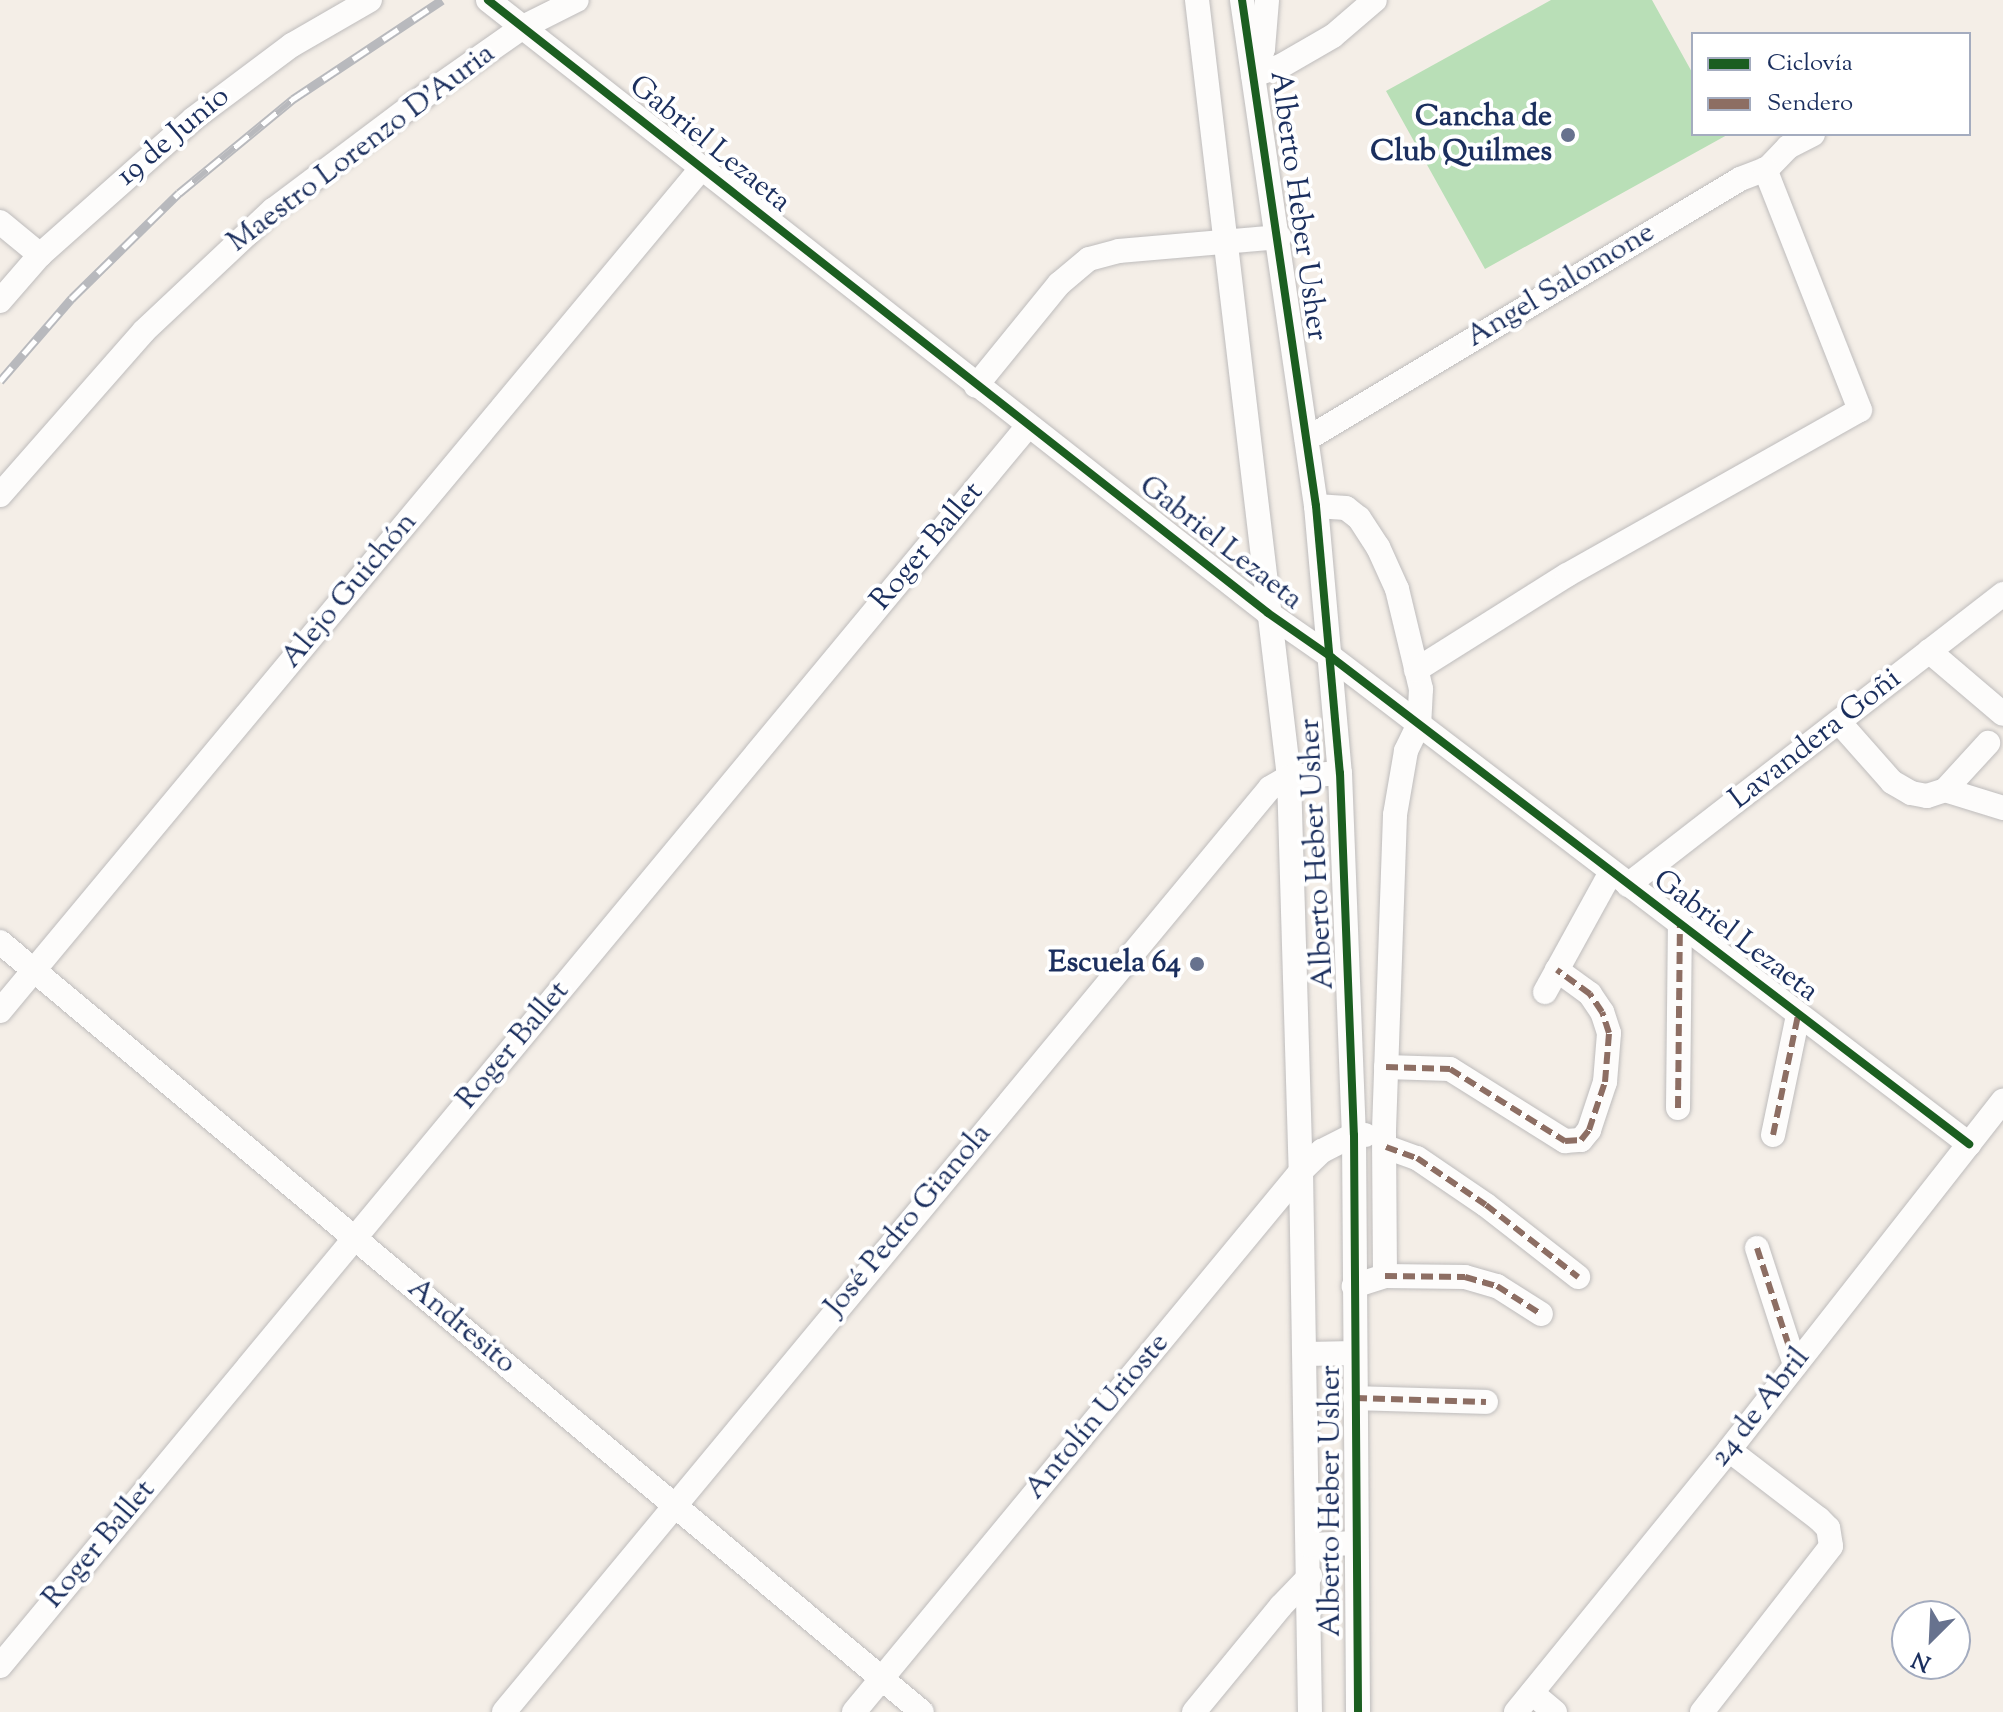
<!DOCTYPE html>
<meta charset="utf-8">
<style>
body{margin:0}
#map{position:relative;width:2003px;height:1712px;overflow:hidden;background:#f4eee7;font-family:"Sorts Mill Goudy",serif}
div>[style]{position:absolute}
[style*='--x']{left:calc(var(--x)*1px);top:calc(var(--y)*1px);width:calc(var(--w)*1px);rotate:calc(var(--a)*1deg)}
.green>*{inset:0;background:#b9dfb7}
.roads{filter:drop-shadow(0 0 2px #bebcbc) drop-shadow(0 0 2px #bebcbc)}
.minor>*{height:24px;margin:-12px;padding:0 12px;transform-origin:12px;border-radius:12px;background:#fdfcfb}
.rail>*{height:9px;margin-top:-4.5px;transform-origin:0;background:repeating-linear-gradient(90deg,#fff 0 18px,#b8b9bd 0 36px);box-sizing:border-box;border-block:2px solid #b8b9bd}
.quiet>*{height:6px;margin-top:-3px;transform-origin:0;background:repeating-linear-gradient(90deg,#8d6e63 0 12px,transparent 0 18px)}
.cycleway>*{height:8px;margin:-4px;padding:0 4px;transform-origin:4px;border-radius:4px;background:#1b5e20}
.dots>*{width:22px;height:22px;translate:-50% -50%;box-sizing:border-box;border:4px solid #fff;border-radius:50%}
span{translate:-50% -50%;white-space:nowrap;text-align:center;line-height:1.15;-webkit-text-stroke:8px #fff;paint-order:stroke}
.poi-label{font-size:30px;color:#1b2f5e;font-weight:700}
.right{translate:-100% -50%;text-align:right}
.street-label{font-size:30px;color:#1b2f5e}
.legend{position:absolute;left:1691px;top:32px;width:280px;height:104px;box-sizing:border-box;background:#fff;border:2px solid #a4acbf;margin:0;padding:10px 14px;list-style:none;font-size:24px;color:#1b2f5e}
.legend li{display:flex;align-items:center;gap:16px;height:40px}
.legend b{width:40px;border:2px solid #a4acbf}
.north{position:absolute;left:1891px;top:1600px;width:80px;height:80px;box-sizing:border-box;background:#fff;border:2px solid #a4acbf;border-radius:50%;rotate:204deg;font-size:22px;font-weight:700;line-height:32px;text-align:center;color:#1b2f5e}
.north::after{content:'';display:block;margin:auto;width:28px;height:36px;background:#67728e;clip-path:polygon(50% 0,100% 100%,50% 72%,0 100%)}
</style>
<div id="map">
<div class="green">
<div style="clip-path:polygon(1551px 0,1652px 0,1693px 74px,1693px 134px,1727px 135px,1485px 269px,1386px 91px)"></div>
</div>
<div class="roads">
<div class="minor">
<div style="--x:488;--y:0;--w:992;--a:38.16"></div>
<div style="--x:1268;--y:613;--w:77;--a:34.9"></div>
<div style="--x:1331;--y:657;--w:803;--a:37.36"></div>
<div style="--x:1197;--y:0;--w:782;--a:83.25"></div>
<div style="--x:1289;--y:777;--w:394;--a:88.3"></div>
<div style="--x:1301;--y:1171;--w:541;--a:89.05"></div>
<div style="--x:1242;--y:0;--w:511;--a:81.68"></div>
<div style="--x:1316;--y:506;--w:268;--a:84.9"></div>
<div style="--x:1340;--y:773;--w:362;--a:87.8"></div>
<div style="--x:1354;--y:1135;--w:577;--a:89.6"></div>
<div style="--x:1256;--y:69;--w:21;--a:-71"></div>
<div style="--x:1263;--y:49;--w:49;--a:-85.3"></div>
<div style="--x:1253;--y:75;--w:29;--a:-18"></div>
<div style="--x:1281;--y:66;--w:60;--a:-30"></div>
<div style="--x:1333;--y:36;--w:55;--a:-40.6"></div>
<div style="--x:0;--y:222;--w:52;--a:39.5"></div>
<div style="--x:0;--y:301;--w:61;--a:-49"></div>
<div style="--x:40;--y:255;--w:205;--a:-41.6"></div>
<div style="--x:193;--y:119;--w:124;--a:-36.8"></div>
<div style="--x:292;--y:45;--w:90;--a:-30"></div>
<div style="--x:976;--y:386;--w:132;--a:-50.9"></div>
<div style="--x:1059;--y:284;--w:39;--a:-40"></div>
<div style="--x:1089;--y:259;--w:31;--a:-15"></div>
<div style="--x:1119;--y:251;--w:161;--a:-5"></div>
<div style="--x:1307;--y:439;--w:505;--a:-30.98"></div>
<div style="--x:1740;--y:179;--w:30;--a:-21"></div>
<div style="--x:1768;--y:168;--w:29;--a:-46"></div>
<div style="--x:1788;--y:147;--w:28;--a:-27"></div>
<div style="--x:0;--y:495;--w:218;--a:-48.7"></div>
<div style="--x:144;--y:331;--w:177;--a:-43.2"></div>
<div style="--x:273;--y:210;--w:200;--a:-36.9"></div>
<div style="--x:433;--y:90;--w:110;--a:-35"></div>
<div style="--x:523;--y:27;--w:60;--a:-26.6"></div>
<div style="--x:1316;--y:506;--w:30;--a:4"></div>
<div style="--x:1346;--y:508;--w:16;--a:38"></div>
<div style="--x:1359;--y:518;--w:35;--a:57"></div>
<div style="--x:1378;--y:547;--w:46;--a:65.7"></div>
<div style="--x:1397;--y:589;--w:103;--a:76.5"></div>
<div style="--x:1421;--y:689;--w:35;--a:93"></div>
<div style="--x:1419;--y:724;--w:30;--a:116"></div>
<div style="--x:1406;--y:751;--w:65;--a:99.8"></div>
<div style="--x:1395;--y:815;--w:320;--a:92"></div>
<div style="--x:1384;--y:1135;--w:141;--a:89.6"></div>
<div style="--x:1385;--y:1276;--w:33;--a:162"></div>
<div style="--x:1929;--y:651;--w:97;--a:40.4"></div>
<div style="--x:1416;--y:670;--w:178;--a:-32.2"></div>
<div style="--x:1567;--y:575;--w:336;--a:-29.4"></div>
<div style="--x:1860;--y:410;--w:259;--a:-111.5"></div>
<div style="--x:1839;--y:722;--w:80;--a:48.5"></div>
<div style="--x:1892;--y:782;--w:22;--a:30"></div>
<div style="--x:1911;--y:793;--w:16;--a:11"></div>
<div style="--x:1927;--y:796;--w:19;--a:-18"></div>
<div style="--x:1945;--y:790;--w:64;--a:-47.5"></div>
<div style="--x:1945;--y:790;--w:61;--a:17.2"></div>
<div style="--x:1628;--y:885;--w:475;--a:-37.8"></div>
<div style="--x:0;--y:942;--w:1201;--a:39.87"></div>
<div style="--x:1545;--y:992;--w:137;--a:-61.2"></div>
<div style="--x:0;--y:1011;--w:1094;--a:-50.23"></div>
<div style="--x:1386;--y:1067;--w:64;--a:1.8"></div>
<div style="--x:1450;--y:1069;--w:136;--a:32.1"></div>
<div style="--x:1565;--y:1141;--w:16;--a:-4"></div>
<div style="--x:1581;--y:1140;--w:13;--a:-51"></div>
<div style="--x:1589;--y:1130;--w:51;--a:-71.6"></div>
<div style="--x:1605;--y:1082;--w:49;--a:-85.3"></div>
<div style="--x:1609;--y:1033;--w:22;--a:-108"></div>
<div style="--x:1602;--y:1012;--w:22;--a:-124"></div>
<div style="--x:1590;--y:994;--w:41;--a:-144"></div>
<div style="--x:1678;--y:1108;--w:183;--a:-89.4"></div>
<div style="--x:1773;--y:1135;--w:123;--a:-78.2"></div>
<div style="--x:1386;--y:1147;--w:33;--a:20"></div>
<div style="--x:1417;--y:1158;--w:83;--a:34.3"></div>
<div style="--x:1486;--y:1205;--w:117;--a:38"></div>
<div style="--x:1757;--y:1248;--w:123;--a:72"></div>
<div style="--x:1385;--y:1276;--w:80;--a:0.7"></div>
<div style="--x:1465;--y:1277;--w:33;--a:16"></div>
<div style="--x:1497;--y:1286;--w:52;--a:32.5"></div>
<div style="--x:1305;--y:1354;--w:50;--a:-1.1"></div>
<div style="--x:1355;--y:1398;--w:131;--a:1.7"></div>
<div style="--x:1309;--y:1545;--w:47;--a:-2.4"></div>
<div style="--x:0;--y:1666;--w:1611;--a:-50.34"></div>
<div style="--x:1532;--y:1693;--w:30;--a:40"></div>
<div style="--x:504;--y:1712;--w:1200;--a:-50.34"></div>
<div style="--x:1270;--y:788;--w:22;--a:-30"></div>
<div style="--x:1289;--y:777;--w:51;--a:-4.5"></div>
<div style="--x:854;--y:1712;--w:702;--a:-50.43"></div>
<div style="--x:1301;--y:1171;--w:29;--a:-44"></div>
<div style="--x:1322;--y:1151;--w:36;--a:-27"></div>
<div style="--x:1354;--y:1135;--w:11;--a:0"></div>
<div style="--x:1194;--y:1712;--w:137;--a:-50.6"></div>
<div style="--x:1281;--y:1606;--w:42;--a:-46"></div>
<div style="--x:1516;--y:1712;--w:338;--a:-50.9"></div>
<div style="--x:1729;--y:1450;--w:444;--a:-51.9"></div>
<div style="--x:1702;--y:1712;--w:210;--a:-52.1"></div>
<div style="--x:1831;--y:1546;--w:18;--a:-99"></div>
<div style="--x:1828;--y:1528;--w:13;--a:-135"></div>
<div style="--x:1819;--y:1519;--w:113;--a:-142.5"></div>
</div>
</div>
<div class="rail">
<div style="--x:0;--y:381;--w:110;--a:-49.1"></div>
<div style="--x:72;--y:298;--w:150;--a:-44.5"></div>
<div style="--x:179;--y:193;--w:148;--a:-39.5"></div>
<div style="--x:293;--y:99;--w:179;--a:-33.6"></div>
</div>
<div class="quiet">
<div style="--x:1386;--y:1067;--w:64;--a:1.8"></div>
<div style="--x:1450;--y:1069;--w:136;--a:32.1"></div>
<div style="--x:1565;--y:1141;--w:16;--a:-4"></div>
<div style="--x:1581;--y:1140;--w:13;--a:-51"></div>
<div style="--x:1589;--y:1130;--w:51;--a:-71.6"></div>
<div style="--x:1605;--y:1082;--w:49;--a:-85.3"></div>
<div style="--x:1609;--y:1033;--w:22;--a:-108"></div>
<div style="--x:1602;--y:1012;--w:22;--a:-124"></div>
<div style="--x:1590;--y:994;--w:41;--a:-144"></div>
<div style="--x:1678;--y:1108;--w:183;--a:-89.4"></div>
<div style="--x:1773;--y:1135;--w:123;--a:-78.2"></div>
<div style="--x:1386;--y:1147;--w:33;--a:20"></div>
<div style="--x:1417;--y:1158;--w:83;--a:34.3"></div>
<div style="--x:1486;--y:1205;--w:117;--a:38"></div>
<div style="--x:1757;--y:1248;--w:123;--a:72"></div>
<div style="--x:1385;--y:1276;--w:80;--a:0.7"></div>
<div style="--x:1465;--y:1277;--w:33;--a:16"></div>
<div style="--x:1497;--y:1286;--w:52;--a:32.5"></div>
<div style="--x:1355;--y:1398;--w:131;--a:1.7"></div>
</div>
<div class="cycleway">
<div style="--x:488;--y:0;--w:992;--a:38.16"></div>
<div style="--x:1268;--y:613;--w:77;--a:34.9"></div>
<div style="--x:1331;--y:657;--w:803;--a:37.36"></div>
<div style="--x:1242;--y:0;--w:511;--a:81.68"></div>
<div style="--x:1316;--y:506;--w:268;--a:84.9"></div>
<div style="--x:1340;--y:773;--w:362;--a:87.8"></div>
<div style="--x:1354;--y:1135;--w:577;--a:89.6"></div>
</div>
<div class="dots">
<div style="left:1568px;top:135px;background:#67728e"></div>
<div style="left:1197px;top:964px;background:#67728e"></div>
</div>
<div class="poi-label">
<span class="right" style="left:1552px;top:135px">Cancha de<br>Club Quilmes</span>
<span class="right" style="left:1181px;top:964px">Escuela 64</span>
</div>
<div class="street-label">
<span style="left:174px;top:137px;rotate:-40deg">19 de Junio</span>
<span style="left:709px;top:145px;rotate:39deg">Gabriel Lezaeta</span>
<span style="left:362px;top:149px;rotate:-37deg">Maestro Lorenzo D'Auria</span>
<span style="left:1297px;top:206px;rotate:82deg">Alberto Heber Usher</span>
<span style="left:1561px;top:286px;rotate:-31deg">Angel Salomone</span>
<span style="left:1220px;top:544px;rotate:38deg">Gabriel Lezaeta</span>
<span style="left:928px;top:547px;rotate:-50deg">Roger Ballet</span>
<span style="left:350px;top:591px;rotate:-50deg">Alejo Guichón</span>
<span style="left:1816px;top:740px;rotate:-38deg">Lavandera Goñi</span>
<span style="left:1318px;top:854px;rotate:-93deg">Alberto Heber Usher</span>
<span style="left:1735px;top:937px;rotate:37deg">Gabriel Lezaeta</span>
<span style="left:514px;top:1046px;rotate:-50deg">Roger Ballet</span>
<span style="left:909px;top:1221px;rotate:-50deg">José Pedro Gianola</span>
<span style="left:461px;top:1327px;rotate:40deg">Andresito</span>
<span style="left:1761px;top:1408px;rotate:-52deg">24 de Abril</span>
<span style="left:1098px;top:1417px;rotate:-50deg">Antolín Urioste</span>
<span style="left:1332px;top:1501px;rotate:-90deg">Alberto Heber Usher</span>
<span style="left:100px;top:1545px;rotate:-50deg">Roger Ballet</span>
</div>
<ul class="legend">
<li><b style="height:10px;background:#1b5e20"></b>Ciclovía</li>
<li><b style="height:10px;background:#8d6e63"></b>Sendero</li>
</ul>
<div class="north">N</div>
</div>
